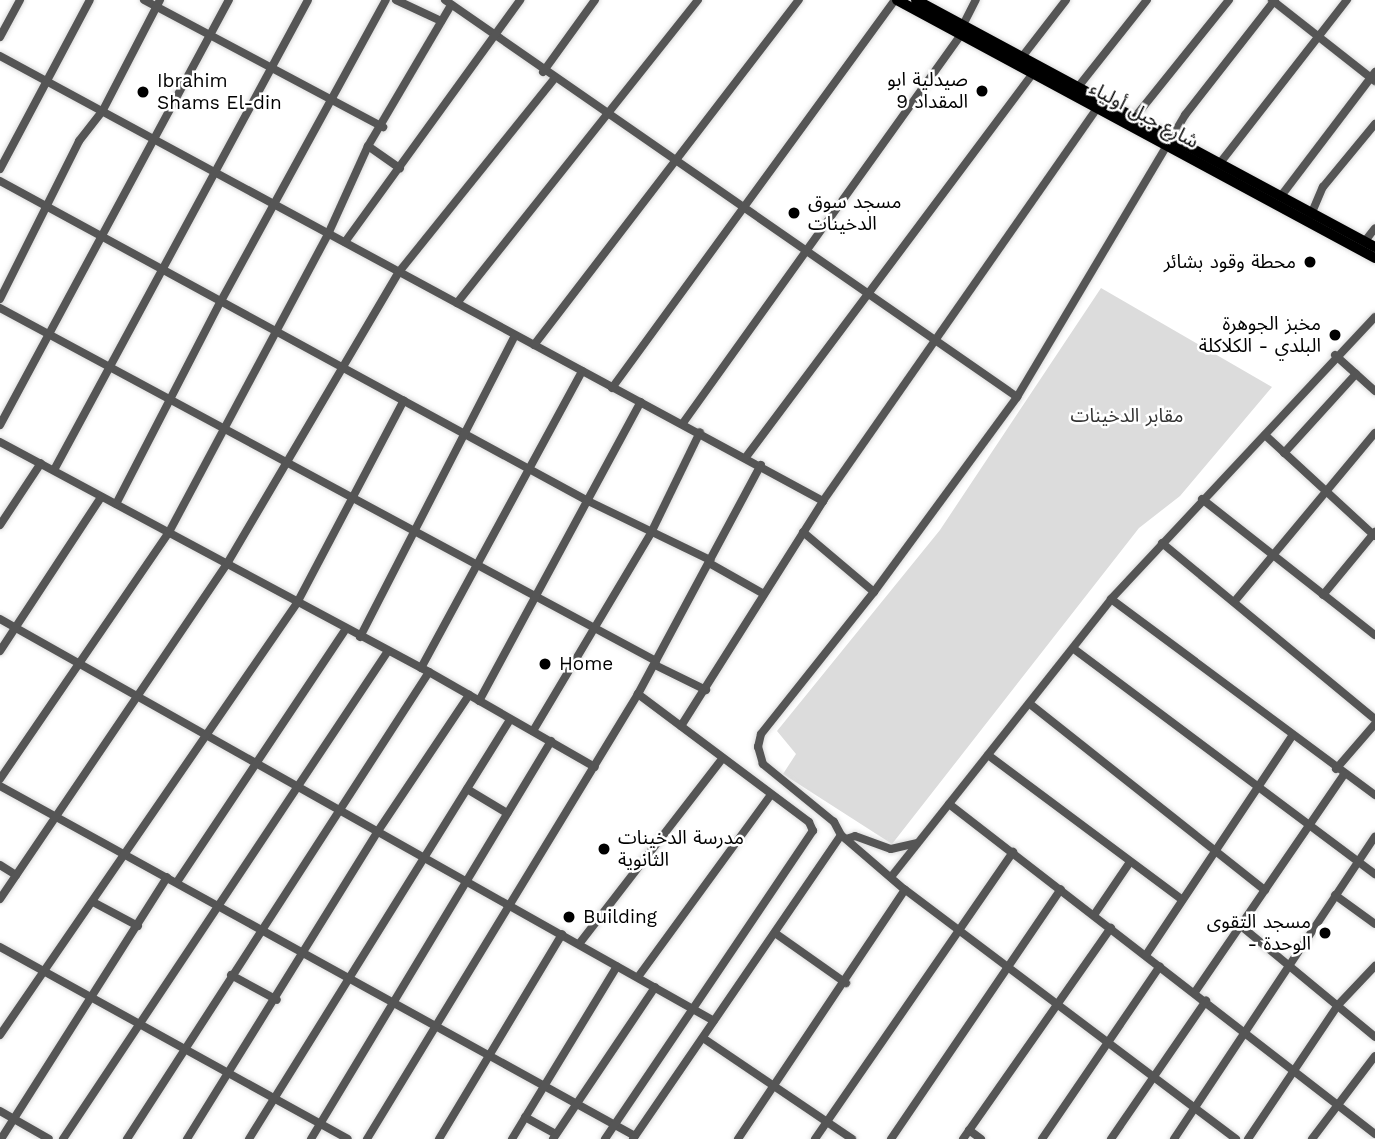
<!DOCTYPE html>
<meta charset="utf-8">
<style>
body{margin:0}
#map{position:relative;width:1375px;height:1139px;overflow:hidden;background:#fff;font-family:"Work Sans","Noto Sans Arabic",sans-serif}
div>[style]{position:absolute}
[style*='--x']{left:calc(var(--x)*1px);top:calc(var(--y)*1px);width:calc(var(--w)*1px);rotate:calc(var(--a)*1deg)}
.green>*{inset:0;background:#dcdcdc}
.roads{filter:drop-shadow(0 0 2px #dbdbdb) drop-shadow(0 0 2px #dbdbdb)}
.minor>*{height:8px;margin:-4px;padding:0 4px;transform-origin:4px;border-radius:4px;background:#555}
.major>*{height:10px;margin:-5px;padding:0 5px;transform-origin:5px;border-radius:5px;background:#000}
.dots>*{width:19px;height:19px;translate:-50% -50%;box-sizing:border-box;border:4px solid #fff;border-radius:50%}
span{translate:-50% -50%;white-space:nowrap;text-align:center;line-height:1.15;-webkit-text-stroke:5px #fff;paint-order:stroke}
.poi-label{font-size:19px;color:#000}
.right{translate:-100% -50%;text-align:right}
.left{translate:0 -50%;text-align:left}
.street-label{font-size:19px;color:#000}
.park-label{font-size:19px;color:#333}
</style>
<div id="map">
<div class="green">
<div style="clip-path:polygon(1101px 288px,1272px 387px,1180px 496px,1139px 528px,892px 844px,783px 774px,796px 754px,777px 731px,940px 530px)"></div>
</div>
<div class="roads">
<div class="minor">
<div style="--x:144;--y:0;--w:271;--a:28"></div>
<div style="--x:396;--y:0;--w:50;--a:25"></div>
<div style="--x:445;--y:0;--w:696;--a:34.76"></div>
<div style="--x:1272;--y:0;--w:131;--a:38.2"></div>
<div style="--x:963;--y:25;--w:28;--a:-63"></div>
<div style="--x:0;--y:37;--w:42;--a:-61.6"></div>
<div style="--x:0;--y:56;--w:936;--a:28.4"></div>
<div style="--x:1022;--y:57;--w:72;--a:-52.3"></div>
<div style="--x:543;--y:72;--w:89;--a:-54.2"></div>
<div style="--x:1078;--y:87;--w:111;--a:-51.6"></div>
<div style="--x:1135;--y:117;--w:150;--a:-51.2"></div>
<div style="--x:368;--y:146;--w:39;--a:35"></div>
<div style="--x:1220;--y:163;--w:207;--a:-52.1"></div>
<div style="--x:0;--y:169;--w:191;--a:-62"></div>
<div style="--x:0;--y:181;--w:669;--a:28.56"></div>
<div style="--x:588;--y:501;--w:136;--a:25.8"></div>
<div style="--x:1281;--y:196;--w:156;--a:-52.8"></div>
<div style="--x:1310;--y:217;--w:33;--a:-67"></div>
<div style="--x:1323;--y:187;--w:82;--a:-50.5"></div>
<div style="--x:1365;--y:241;--w:16;--a:-52"></div>
<div style="--x:345;--y:242;--w:299;--a:-54.1"></div>
<div style="--x:0;--y:299;--w:177;--a:-63.4"></div>
<div style="--x:79;--y:141;--w:39;--a:-52"></div>
<div style="--x:103;--y:110;--w:124;--a:-62.6"></div>
<div style="--x:457;--y:303;--w:387;--a:-51.5"></div>
<div style="--x:0;--y:308;--w:745;--a:28.29"></div>
<div style="--x:534;--y:345;--w:435;--a:-52.5"></div>
<div style="--x:1335;--y:355;--w:54;--a:42"></div>
<div style="--x:612;--y:388;--w:480;--a:-53.9"></div>
<div style="--x:683;--y:423;--w:477;--a:-54.4"></div>
<div style="--x:0;--y:425;--w:483;--a:-61.7"></div>
<div style="--x:1265;--y:435;--w:149;--a:42.6"></div>
<div style="--x:0;--y:442;--w:487;--a:28.2"></div>
<div style="--x:429;--y:672;--w:191;--a:29.8"></div>
<div style="--x:1284;--y:453;--w:107;--a:-47.7"></div>
<div style="--x:746;--y:457;--w:479;--a:-53.2"></div>
<div style="--x:54;--y:470;--w:534;--a:-61.61"></div>
<div style="--x:1202;--y:499;--w:220;--a:38.2"></div>
<div style="--x:116;--y:504;--w:229;--a:-62.7"></div>
<div style="--x:221;--y:301;--w:343;--a:-61.3"></div>
<div style="--x:0;--y:525;--w:74;--a:-56.5"></div>
<div style="--x:803;--y:532;--w:93;--a:40.2"></div>
<div style="--x:1162;--y:543;--w:276;--a:39.6"></div>
<div style="--x:709;--y:563;--w:61;--a:29.5"></div>
<div style="--x:1323;--y:595;--w:82;--a:-50.5"></div>
<div style="--x:1111;--y:599;--w:329;--a:36.6"></div>
<div style="--x:1234;--y:602;--w:220;--a:-50.2"></div>
<div style="--x:0;--y:619;--w:819;--a:29.38"></div>
<div style="--x:360;--y:637;--w:339;--a:-62.8"></div>
<div style="--x:1074;--y:649;--w:376;--a:36.8"></div>
<div style="--x:0;--y:651;--w:184;--a:-56.7"></div>
<div style="--x:655;--y:665;--w:57;--a:26.1"></div>
<div style="--x:421;--y:668;--w:338;--a:-61.5"></div>
<div style="--x:479;--y:701;--w:340;--a:-61.6"></div>
<div style="--x:1030;--y:704;--w:300;--a:38.4"></div>
<div style="--x:681;--y:726;--w:266;--a:-57.7"></div>
<div style="--x:823;--y:501;--w:478;--a:-55.1"></div>
<div style="--x:533;--y:731;--w:230;--a:-59.2"></div>
<div style="--x:651;--y:533;--w:112;--a:-64.1"></div>
<div style="--x:988;--y:755;--w:241;--a:36.7"></div>
<div style="--x:1336;--y:769;--w:60;--a:-49.1"></div>
<div style="--x:0;--y:779;--w:299;--a:-55.6"></div>
<div style="--x:169;--y:532;--w:340;--a:-61.9"></div>
<div style="--x:329;--y:232;--w:94;--a:-65.6"></div>
<div style="--x:368;--y:146;--w:164;--a:-59.5"></div>
<div style="--x:0;--y:786;--w:725;--a:28.86"></div>
<div style="--x:467;--y:789;--w:47;--a:31"></div>
<div style="--x:949;--y:804;--w:539;--a:37.76"></div>
<div style="--x:846;--y:839;--w:9;--a:-18"></div>
<div style="--x:855;--y:836;--w:38;--a:20"></div>
<div style="--x:891;--y:849;--w:26;--a:-13"></div>
<div style="--x:0;--y:865;--w:19;--a:32"></div>
<div style="--x:891;--y:877;--w:355;--a:-51.6"></div>
<div style="--x:1111;--y:599;--w:386;--a:-46.9"></div>
<div style="--x:177;--y:882;--w:303;--a:-56.3"></div>
<div style="--x:1335;--y:895;--w:49;--a:35.9"></div>
<div style="--x:0;--y:899;--w:407;--a:-55.9"></div>
<div style="--x:228;--y:562;--w:337;--a:-59.5"></div>
<div style="--x:399;--y:272;--w:248;--a:-51.2"></div>
<div style="--x:93;--y:902;--w:51;--a:28.1"></div>
<div style="--x:1094;--y:915;--w:64;--a:-55.8"></div>
<div style="--x:1241;--y:926;--w:174;--a:39.6"></div>
<div style="--x:775;--y:933;--w:87;--a:35.2"></div>
<div style="--x:579;--y:944;--w:232;--a:-52.3"></div>
<div style="--x:0;--y:947;--w:397;--a:28.9"></div>
<div style="--x:1146;--y:955;--w:263;--a:-56.3"></div>
<div style="--x:231;--y:975;--w:52;--a:28.5"></div>
<div style="--x:638;--y:977;--w:224;--a:-53.9"></div>
<div style="--x:1195;--y:992;--w:264;--a:-55.6"></div>
<div style="--x:0;--y:1035;--w:524;--a:-55.49"></div>
<div style="--x:297;--y:603;--w:229;--a:-62.2"></div>
<div style="--x:703;--y:1038;--w:180;--a:34.1"></div>
<div style="--x:0;--y:1111;--w:56;--a:29.7"></div>
<div style="--x:525;--y:1117;--w:35;--a:29"></div>
<div style="--x:969;--y:1130;--w:15;--a:37"></div>
<div style="--x:1;--y:1139;--w:310;--a:-57.6"></div>
<div style="--x:63;--y:1139;--w:586;--a:-56.34"></div>
<div style="--x:127;--y:1139;--w:556;--a:-57.11"></div>
<div style="--x:187;--y:1139;--w:362;--a:-58.2"></div>
<div style="--x:378;--y:831;--w:164;--a:-56.2"></div>
<div style="--x:249;--y:1139;--w:494;--a:-58.1"></div>
<div style="--x:311;--y:1139;--w:465;--a:-58.9"></div>
<div style="--x:367;--y:1139;--w:521;--a:-58.66"></div>
<div style="--x:638;--y:694;--w:260;--a:-61.8"></div>
<div style="--x:439;--y:1139;--w:239;--a:-59"></div>
<div style="--x:512;--y:1139;--w:202;--a:-58.7"></div>
<div style="--x:553;--y:1139;--w:183;--a:-56.1"></div>
<div style="--x:605;--y:1139;--w:372;--a:-56"></div>
<div style="--x:813;--y:831;--w:10;--a:-114"></div>
<div style="--x:809;--y:822;--w:214;--a:-143.2"></div>
<div style="--x:633;--y:1139;--w:368;--a:-55.6"></div>
<div style="--x:738;--y:1139;--w:300;--a:-56.2"></div>
<div style="--x:815;--y:1139;--w:349;--a:-55.4"></div>
<div style="--x:891;--y:1139;--w:302;--a:-55.8"></div>
<div style="--x:963;--y:1139;--w:258;--a:-55"></div>
<div style="--x:1042;--y:1139;--w:209;--a:-55.7"></div>
<div style="--x:1111;--y:1139;--w:168;--a:-55.5"></div>
<div style="--x:1174;--y:1139;--w:363;--a:-56.4"></div>
<div style="--x:1236;--y:1139;--w:414;--a:-143"></div>
<div style="--x:905;--y:890;--w:84;--a:-139.3"></div>
<div style="--x:841;--y:835;--w:15;--a:-118"></div>
<div style="--x:834;--y:822;--w:92;--a:-140.8"></div>
<div style="--x:763;--y:764;--w:18;--a:-106"></div>
<div style="--x:758;--y:747;--w:13;--a:-77"></div>
<div style="--x:761;--y:734;--w:181;--a:-51.5"></div>
<div style="--x:874;--y:592;--w:242;--a:-53.7"></div>
<div style="--x:1017;--y:397;--w:328;--a:-59.2"></div>
<div style="--x:1185;--y:115;--w:146;--a:-52"></div>
<div style="--x:1248;--y:1139;--w:161;--a:-56.1"></div>
<div style="--x:1338;--y:1005;--w:54;--a:-46.5"></div>
<div style="--x:1312;--y:1139;--w:104;--a:-52.8"></div>
</div>
<div class="major">
<div style="--x:897;--y:0;--w:543;--a:28.36"></div>
<div style="--x:916;--y:0;--w:521;--a:28.29"></div>
</div>
</div>
<div class="dots">
<div style="left:982px;top:91px;background:#000"></div>
<div style="left:143px;top:92px;background:#000"></div>
<div style="left:794px;top:213px;background:#000"></div>
<div style="left:1310px;top:262px;background:#000"></div>
<div style="left:1335px;top:335px;background:#000"></div>
<div style="left:545px;top:664px;background:#000"></div>
<div style="left:604px;top:849px;background:#000"></div>
<div style="left:569px;top:917px;background:#000"></div>
<div style="left:1325px;top:933px;background:#000"></div>
</div>
<div class="poi-label">
<span class="right" style="left:968px;top:91px">صيدلية ابو<br>المقداد 9</span>
<span class="left" style="left:157px;top:92px">Ibrahim<br>Shams El-din</span>
<span class="left" style="left:808px;top:213px">مسجد سوق<br>الدخينات</span>
<span class="right" style="left:1296px;top:262px">محطة وقود بشائر</span>
<span class="right" style="left:1321px;top:335px">مخبز الجوهرة<br>البلدي - الكلاكلة</span>
<span class="left" style="left:559px;top:664px">Home</span>
<span class="left" style="left:618px;top:849px">مدرسة الدخينات<br>الثانوية</span>
<span class="left" style="left:583px;top:917px">Building</span>
<span class="right" style="left:1311px;top:933px">مسجد التقوى<br>- الوحدة</span>
</div>
<div class="street-label">
<span style="left:1144px;top:115px;rotate:28deg">شارع جبل أولياء</span>
</div>
<div class="park-label">
<span style="left:1127px;top:416px">مقابر الدخينات</span>
</div>
</div>
